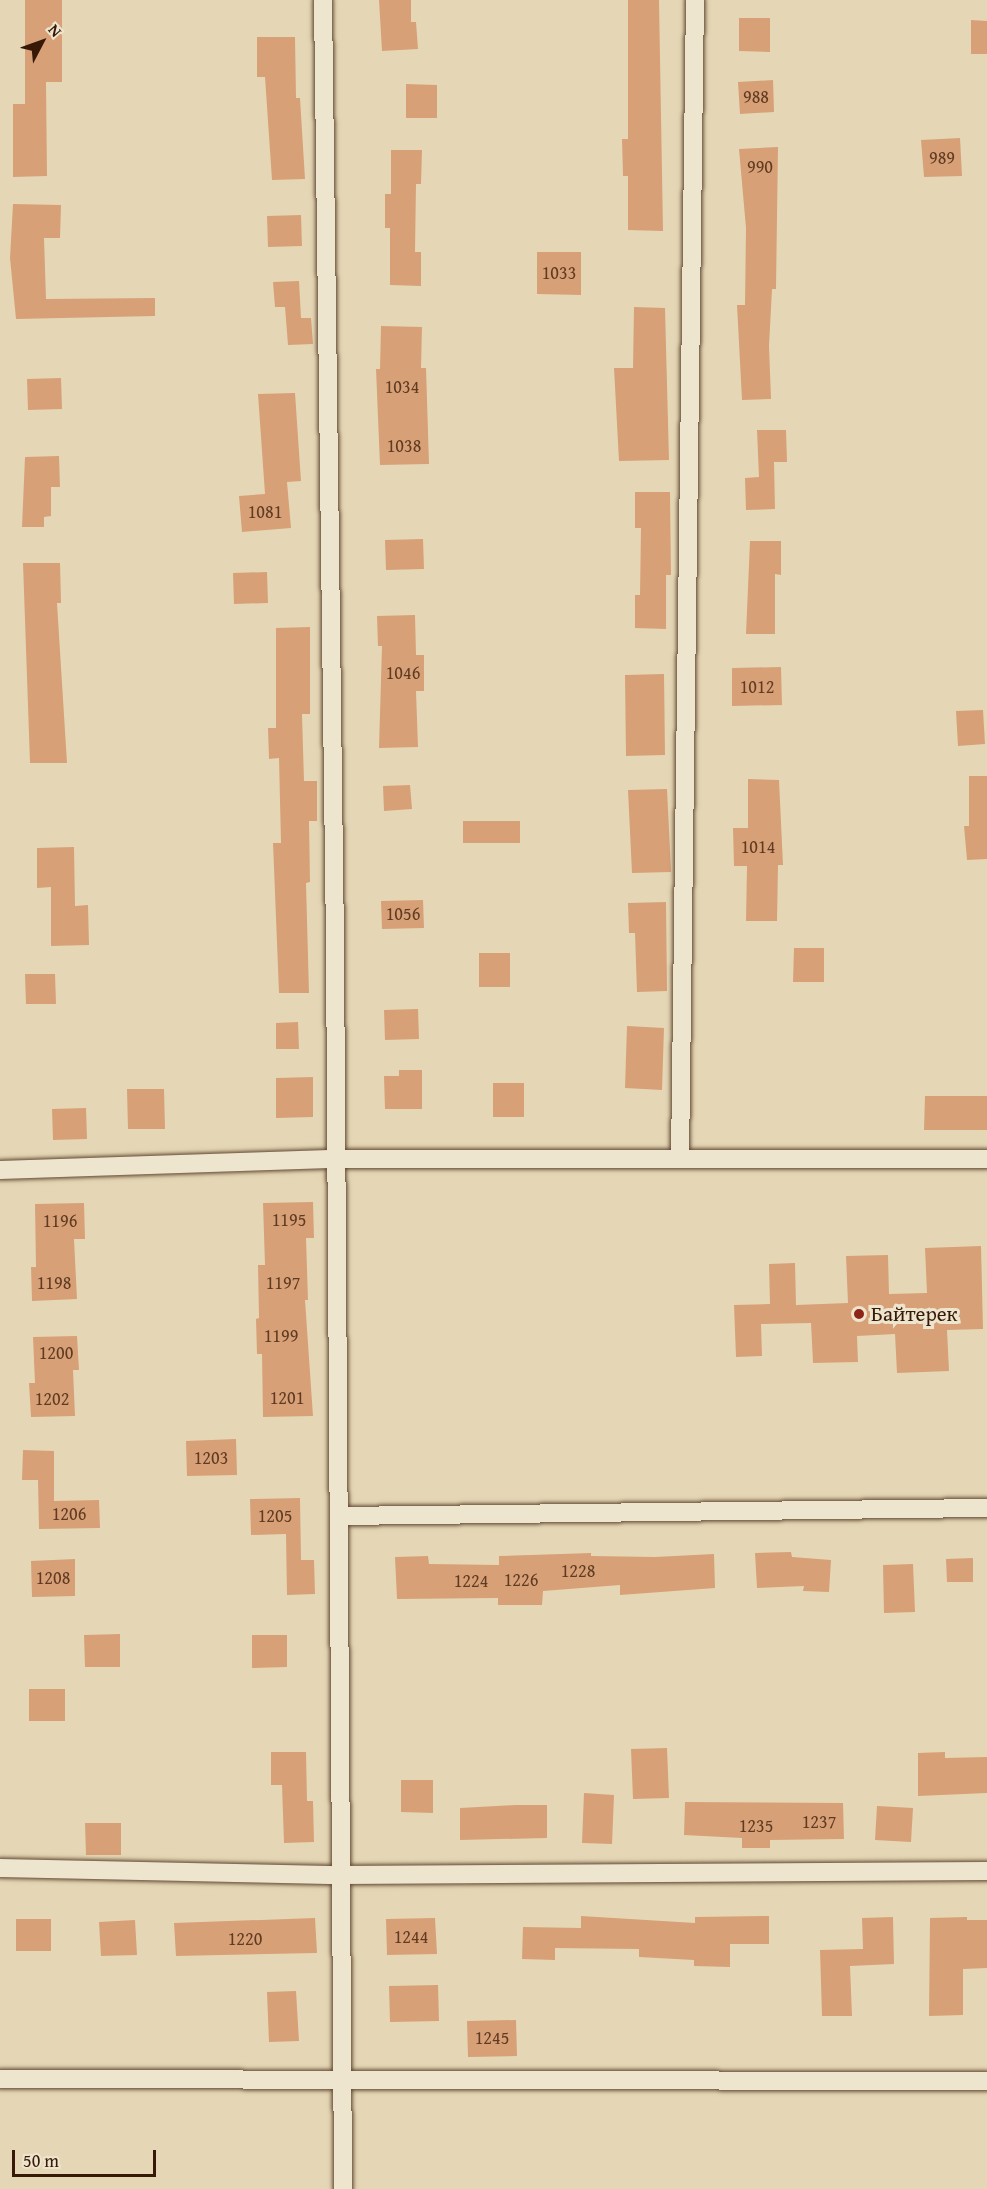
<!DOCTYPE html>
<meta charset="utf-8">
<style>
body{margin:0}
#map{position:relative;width:987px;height:2189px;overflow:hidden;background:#e5d7b5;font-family:"Gentium Book Plus",serif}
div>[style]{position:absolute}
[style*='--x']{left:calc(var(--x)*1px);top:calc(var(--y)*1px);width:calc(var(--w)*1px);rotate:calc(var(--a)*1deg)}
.building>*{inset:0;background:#d8a077}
.roads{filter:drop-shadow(0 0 2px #624832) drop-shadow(0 0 2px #624832)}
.street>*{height:18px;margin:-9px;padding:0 9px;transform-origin:9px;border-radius:9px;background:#eee5cf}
.dots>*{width:16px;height:16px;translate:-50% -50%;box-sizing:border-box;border:3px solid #eee5cf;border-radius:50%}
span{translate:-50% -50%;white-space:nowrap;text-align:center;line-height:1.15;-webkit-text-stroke:6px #eee5cf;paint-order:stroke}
.number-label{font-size:18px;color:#5e3b22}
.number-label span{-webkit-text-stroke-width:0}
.poi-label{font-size:21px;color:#361906}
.left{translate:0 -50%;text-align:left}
.north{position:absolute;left:12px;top:12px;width:60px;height:60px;-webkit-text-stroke:4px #eee5cf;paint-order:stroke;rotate:49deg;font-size:16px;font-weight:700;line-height:24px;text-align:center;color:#361906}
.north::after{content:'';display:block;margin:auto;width:21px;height:27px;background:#361906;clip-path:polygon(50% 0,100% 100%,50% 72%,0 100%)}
.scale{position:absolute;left:12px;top:2150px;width:144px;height:27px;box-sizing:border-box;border:3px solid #361906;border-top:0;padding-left:8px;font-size:18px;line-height:21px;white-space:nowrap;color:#361906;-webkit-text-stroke:4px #eee5cf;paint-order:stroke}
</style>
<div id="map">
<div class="building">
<div style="clip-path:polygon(25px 0,62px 0,62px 82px,46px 82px,47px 176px,13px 177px,13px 104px,25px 104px)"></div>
<div style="clip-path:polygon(379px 0,411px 0,411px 22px,416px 22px,418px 49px,382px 51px)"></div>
<div style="clip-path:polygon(628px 0,659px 0,663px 231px,628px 230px,628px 176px,623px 176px,622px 139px,628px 139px)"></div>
<div style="clip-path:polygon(739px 18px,770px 18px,770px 52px,739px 51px)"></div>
<div style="clip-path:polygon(971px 20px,987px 21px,987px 54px,971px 54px)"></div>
<div style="clip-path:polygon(257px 37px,295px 37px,296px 98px,300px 98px,305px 179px,272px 180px,265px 77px,257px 77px)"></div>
<div style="clip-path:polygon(773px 80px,774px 112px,740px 114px,738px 82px)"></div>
<div style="clip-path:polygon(406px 84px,437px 85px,437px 118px,406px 118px)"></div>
<div style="clip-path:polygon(960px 138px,962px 176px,924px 177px,921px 140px)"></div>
<div style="clip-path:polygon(778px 147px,776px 289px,772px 289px,769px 346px,771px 399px,742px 400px,737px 305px,745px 305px,746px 228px,739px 149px)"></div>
<div style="clip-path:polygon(391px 150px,422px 150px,421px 184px,416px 184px,415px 252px,421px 252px,421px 286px,390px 285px,390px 228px,385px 228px,385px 194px,391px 194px)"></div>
<div style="clip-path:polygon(13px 204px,61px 205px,60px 238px,44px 238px,46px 299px,155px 298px,155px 316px,16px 319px,10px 258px)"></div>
<div style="clip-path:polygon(301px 215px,302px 246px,268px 247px,267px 216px)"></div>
<div style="clip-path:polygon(537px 252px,581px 252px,581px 295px,537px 294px)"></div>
<div style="clip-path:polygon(299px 281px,301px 318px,311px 318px,313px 344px,288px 345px,285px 307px,275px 307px,273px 282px)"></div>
<div style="clip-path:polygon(634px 307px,665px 308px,669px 460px,619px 461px,614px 368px,633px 368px)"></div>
<div style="clip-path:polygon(381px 326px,422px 327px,421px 368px,426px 368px,429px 464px,380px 465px,376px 369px,380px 369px)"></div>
<div style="clip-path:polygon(61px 378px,62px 409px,28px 410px,27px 379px)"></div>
<div style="clip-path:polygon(295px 393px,301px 481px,287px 482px,291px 528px,242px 532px,239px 496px,265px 494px,258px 394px)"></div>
<div style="clip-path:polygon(757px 430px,786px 430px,787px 462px,774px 462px,775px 509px,746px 510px,745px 478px,759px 477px)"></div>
<div style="clip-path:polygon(59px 456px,60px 487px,51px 487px,51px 516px,44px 517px,44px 527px,22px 527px,25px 457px)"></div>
<div style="clip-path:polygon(635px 492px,670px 492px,671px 575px,666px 575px,666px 629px,635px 628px,635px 595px,640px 595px,641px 528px,635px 528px)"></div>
<div style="clip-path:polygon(423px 539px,424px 569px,386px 570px,385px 540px)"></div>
<div style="clip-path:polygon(750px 541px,781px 541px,781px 575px,775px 574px,775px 634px,746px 634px)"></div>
<div style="clip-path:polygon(23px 563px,60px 563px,61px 603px,57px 603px,67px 763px,30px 763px)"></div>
<div style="clip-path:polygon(267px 572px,268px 603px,234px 604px,233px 573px)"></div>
<div style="clip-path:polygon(415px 615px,416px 655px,424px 655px,424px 691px,416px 691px,418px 747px,379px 748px,382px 646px,378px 646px,377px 616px)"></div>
<div style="clip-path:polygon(310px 627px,310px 714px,302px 714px,304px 781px,317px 781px,317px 821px,309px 821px,310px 882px,306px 883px,309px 993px,279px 993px,273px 843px,281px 843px,279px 758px,269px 759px,268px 728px,276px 728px,276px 628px)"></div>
<div style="clip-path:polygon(781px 667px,782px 705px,732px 706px,732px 668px)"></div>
<div style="clip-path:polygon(664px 674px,665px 755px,626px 756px,625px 675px)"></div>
<div style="clip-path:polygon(983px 710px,985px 744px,958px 746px,956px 711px)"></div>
<div style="clip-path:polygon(969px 776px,987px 776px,987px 859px,967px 860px,964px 826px,969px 826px)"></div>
<div style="clip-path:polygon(748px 779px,779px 780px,783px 865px,778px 865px,777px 921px,746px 921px,747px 866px,734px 866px,733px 828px,748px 828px)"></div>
<div style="clip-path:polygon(410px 785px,412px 809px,384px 811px,383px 786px)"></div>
<div style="clip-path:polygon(667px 789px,671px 872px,632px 873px,628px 790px)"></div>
<div style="clip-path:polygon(463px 821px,520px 821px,520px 843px,463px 843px)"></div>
<div style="clip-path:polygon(74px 847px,75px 906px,88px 905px,89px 945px,51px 946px,51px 887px,37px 888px,37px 848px)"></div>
<div style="clip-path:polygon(423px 900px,424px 928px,382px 929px,381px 901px)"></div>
<div style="clip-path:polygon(666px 902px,667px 991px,637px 992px,635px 933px,629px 933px,628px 903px)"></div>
<div style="clip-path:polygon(794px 948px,824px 948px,824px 982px,793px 982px)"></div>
<div style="clip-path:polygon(479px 953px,510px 953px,510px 987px,479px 987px)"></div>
<div style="clip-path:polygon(25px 974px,55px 974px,56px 1004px,26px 1004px)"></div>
<div style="clip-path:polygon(418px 1009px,419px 1039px,385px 1040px,384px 1010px)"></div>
<div style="clip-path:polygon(298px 1022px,299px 1049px,276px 1049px,276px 1023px)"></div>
<div style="clip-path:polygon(627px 1026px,664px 1028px,662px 1090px,625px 1088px)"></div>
<div style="clip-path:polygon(399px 1070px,422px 1070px,422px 1109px,385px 1109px,384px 1076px,399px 1076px)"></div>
<div style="clip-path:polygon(313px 1077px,313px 1117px,276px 1118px,276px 1078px)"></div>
<div style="clip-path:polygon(493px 1083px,524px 1083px,524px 1117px,493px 1117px)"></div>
<div style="clip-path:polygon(127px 1089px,164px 1089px,165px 1129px,128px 1129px)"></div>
<div style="clip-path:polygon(925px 1096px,987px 1096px,987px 1130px,924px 1130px)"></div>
<div style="clip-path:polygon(86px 1108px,87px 1139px,53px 1140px,52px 1109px)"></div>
<div style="clip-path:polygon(313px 1202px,314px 1238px,306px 1238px,308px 1300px,305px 1300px,313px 1416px,263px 1417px,262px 1354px,257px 1354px,256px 1319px,259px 1318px,258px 1265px,265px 1265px,263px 1203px)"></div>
<div style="clip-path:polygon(84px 1203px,85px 1239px,74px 1239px,77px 1299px,32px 1301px,31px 1267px,36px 1267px,35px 1204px)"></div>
<div style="clip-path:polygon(981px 1246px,983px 1329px,947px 1330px,949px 1371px,897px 1373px,895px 1334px,857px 1336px,858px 1362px,813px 1363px,811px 1323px,761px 1324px,762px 1356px,736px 1357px,734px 1305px,770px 1304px,769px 1264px,795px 1263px,796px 1305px,848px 1303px,846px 1256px,888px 1255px,889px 1294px,927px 1293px,925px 1248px)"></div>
<div style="clip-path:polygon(77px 1336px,79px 1370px,73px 1370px,75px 1416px,31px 1417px,29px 1383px,35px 1383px,33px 1337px)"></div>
<div style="clip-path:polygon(236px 1439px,237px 1475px,187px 1476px,186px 1441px)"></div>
<div style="clip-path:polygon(23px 1450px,54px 1451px,54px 1501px,99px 1500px,100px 1528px,39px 1529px,38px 1480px,22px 1480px)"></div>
<div style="clip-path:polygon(300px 1498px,301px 1560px,314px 1560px,315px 1594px,287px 1595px,286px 1534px,251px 1535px,250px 1499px)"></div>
<div style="clip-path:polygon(791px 1552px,792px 1557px,831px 1560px,829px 1592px,803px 1591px,804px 1586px,757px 1588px,755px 1553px)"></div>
<div style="clip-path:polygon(591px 1553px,591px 1556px,655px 1557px,714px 1554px,715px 1588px,620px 1595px,620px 1585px,543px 1591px,542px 1605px,498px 1605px,498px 1598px,397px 1599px,395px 1557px,428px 1556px,429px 1564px,499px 1565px,499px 1556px)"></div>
<div style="clip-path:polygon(973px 1558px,973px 1582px,947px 1582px,946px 1559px)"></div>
<div style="clip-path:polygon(75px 1559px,75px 1596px,32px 1597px,31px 1561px)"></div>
<div style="clip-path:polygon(913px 1564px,915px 1612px,884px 1613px,883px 1565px)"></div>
<div style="clip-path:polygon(120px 1634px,120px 1667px,85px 1667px,84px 1635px)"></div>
<div style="clip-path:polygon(252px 1635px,287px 1635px,287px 1667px,252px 1668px)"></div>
<div style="clip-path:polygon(29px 1689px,65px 1689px,65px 1721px,29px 1721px)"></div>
<div style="clip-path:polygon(667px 1748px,669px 1798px,633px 1799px,631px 1749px)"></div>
<div style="clip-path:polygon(271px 1752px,306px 1752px,307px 1801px,313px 1801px,314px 1842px,284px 1843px,282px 1785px,271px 1785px)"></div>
<div style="clip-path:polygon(945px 1752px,945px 1758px,987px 1757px,987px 1793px,918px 1796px,918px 1753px)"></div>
<div style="clip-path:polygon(401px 1780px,433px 1780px,433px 1813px,401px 1812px)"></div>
<div style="clip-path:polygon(584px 1793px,614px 1795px,612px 1844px,582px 1843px)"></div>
<div style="clip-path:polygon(685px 1802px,843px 1803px,844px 1839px,770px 1840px,770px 1848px,742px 1848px,742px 1838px,684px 1835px)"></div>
<div style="clip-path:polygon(515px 1805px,547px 1805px,547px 1838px,460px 1840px,460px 1808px)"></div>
<div style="clip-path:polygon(877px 1806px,913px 1808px,911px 1842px,875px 1840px)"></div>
<div style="clip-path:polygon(85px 1823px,121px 1823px,121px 1855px,86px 1855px)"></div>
<div style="clip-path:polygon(581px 1916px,695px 1923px,695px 1917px,769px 1916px,769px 1944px,730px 1944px,730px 1967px,694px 1966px,694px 1960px,639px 1957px,639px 1949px,555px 1948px,555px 1960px,522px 1959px,523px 1927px,581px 1928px)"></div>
<div style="clip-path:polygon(893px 1917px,894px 1964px,850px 1966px,852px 2016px,822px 2016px,820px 1950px,863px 1949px,862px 1918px)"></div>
<div style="clip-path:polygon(967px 1917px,967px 1920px,987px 1920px,987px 1968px,963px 1969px,963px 2015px,929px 2016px,930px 1918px)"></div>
<div style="clip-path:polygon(315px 1918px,317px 1953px,176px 1956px,174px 1923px)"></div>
<div style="clip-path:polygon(435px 1918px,437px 1954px,387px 1955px,386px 1919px)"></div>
<div style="clip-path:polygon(16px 1919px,51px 1919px,51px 1951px,16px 1951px)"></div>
<div style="clip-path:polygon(135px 1920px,137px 1955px,101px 1956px,99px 1922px)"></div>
<div style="clip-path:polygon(438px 1985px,439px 2021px,390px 2022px,389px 1986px)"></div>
<div style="clip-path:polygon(296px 1991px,299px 2041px,269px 2042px,267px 1992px)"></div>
<div style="clip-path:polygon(516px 2020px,517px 2056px,468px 2057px,467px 2021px)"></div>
</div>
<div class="roads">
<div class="street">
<div style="--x:323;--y:0;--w:948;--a:89.27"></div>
<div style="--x:335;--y:948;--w:1241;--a:89.63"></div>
<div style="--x:680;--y:1159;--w:1159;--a:-89.26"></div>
<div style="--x:0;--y:1170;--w:337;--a:-1.9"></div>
<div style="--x:337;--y:1159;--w:650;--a:0"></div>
<div style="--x:339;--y:1516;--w:648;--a:-0.71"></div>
<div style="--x:0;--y:1868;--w:341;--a:1.2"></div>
<div style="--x:341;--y:1875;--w:646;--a:-0.35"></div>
<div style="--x:0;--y:2079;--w:987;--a:0.12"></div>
</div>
</div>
<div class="dots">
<div style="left:859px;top:1314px;background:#8f2418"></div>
</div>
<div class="number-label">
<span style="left:756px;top:97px">988</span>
<span style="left:942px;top:158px">989</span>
<span style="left:760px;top:167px">990</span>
<span style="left:559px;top:273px">1033</span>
<span style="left:402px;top:387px">1034</span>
<span style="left:404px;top:446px">1038</span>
<span style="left:265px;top:512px">1081</span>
<span style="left:403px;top:673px">1046</span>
<span style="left:757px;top:687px">1012</span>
<span style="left:758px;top:847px">1014</span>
<span style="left:403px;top:914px">1056</span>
<span style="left:289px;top:1220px">1195</span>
<span style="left:60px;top:1221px">1196</span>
<span style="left:54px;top:1283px">1198</span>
<span style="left:283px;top:1283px">1197</span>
<span style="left:281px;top:1336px">1199</span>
<span style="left:56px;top:1353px">1200</span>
<span style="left:287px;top:1398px">1201</span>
<span style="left:52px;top:1399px">1202</span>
<span style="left:211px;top:1458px">1203</span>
<span style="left:69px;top:1514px">1206</span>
<span style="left:275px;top:1516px">1205</span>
<span style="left:578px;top:1571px">1228</span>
<span style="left:53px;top:1578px">1208</span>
<span style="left:521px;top:1580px">1226</span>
<span style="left:471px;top:1581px">1224</span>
<span style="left:819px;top:1822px">1237</span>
<span style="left:756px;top:1826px">1235</span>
<span style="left:411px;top:1937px">1244</span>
<span style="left:245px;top:1939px">1220</span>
<span style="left:492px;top:2038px">1245</span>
</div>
<div class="poi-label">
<span class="left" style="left:871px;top:1314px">Байтерек</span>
</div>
<div class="north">N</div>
<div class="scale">50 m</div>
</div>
